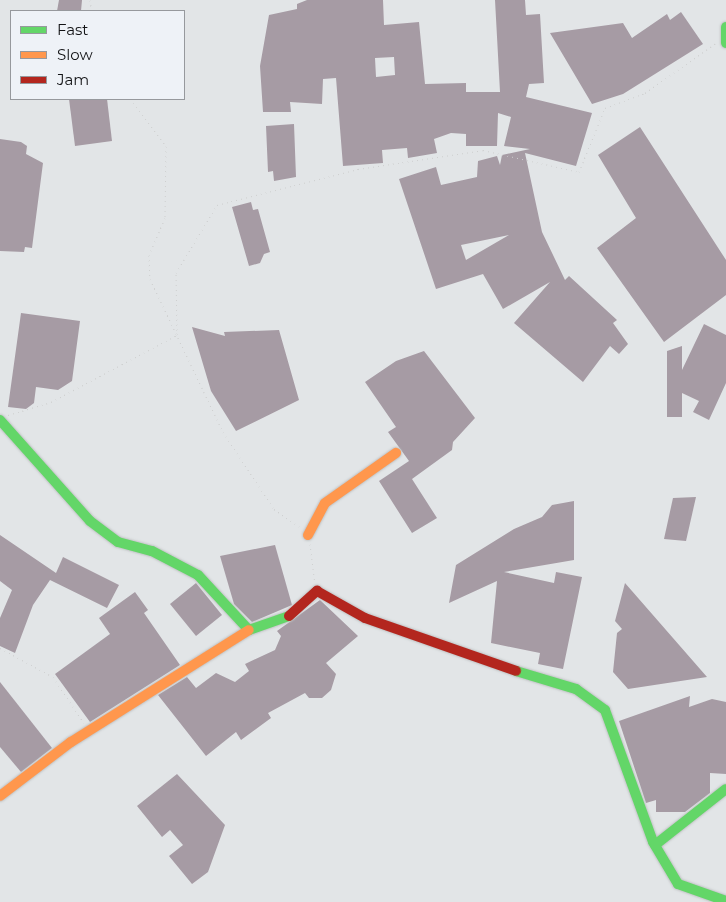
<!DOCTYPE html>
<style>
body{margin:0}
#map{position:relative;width:726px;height:902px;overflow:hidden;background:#e2e5e7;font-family:Montserrat,sans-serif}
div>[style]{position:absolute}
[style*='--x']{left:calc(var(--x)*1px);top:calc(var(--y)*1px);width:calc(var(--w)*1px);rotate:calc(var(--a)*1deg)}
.building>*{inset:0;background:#a69ba4}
.path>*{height:1px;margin-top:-0.5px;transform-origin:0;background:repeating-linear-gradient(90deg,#cecfcf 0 1px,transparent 0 5px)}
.roads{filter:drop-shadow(0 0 1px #bfc1c2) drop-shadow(0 0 1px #bfc1c2)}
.fast>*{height:10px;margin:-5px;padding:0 5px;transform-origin:5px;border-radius:5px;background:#63d668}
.slow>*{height:10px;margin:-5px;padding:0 5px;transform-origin:5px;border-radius:5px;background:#ff974d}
.jam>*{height:10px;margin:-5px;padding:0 5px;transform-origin:5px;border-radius:5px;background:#b3261e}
span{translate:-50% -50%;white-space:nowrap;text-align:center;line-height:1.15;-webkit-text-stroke:5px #eef2f7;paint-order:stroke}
.legend{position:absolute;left:10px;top:10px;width:175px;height:90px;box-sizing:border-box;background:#eef2f7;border:1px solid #96999d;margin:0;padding:6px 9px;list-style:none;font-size:15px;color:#121315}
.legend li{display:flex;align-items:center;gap:10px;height:25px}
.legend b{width:25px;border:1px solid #96999d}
</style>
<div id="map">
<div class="building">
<div style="clip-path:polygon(59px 0,82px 0,81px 11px,57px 11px)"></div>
<div style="clip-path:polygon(evenodd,307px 0,383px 0,384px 25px,419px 22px,425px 84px,466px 83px,466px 92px,500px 92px,495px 0,525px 0,526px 15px,540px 14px,544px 83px,529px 84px,526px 97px,592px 113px,576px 166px,525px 153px,542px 232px,565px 280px,569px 276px,617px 320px,613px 323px,628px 344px,619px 354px,610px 346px,583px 382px,514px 323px,550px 282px,503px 309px,483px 274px,436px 289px,399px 179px,436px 167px,441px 185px,477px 177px,478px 161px,497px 156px,500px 165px,502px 155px,530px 149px,504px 146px,511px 117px,498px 113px,497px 146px,466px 146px,466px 134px,451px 133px,434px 139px,437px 153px,408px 158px,407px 148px,382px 150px,383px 163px,343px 166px,336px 78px,323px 79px,322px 104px,290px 102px,291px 112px,263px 112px,260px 66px,269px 15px,297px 9px,297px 4px,307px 0,394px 57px,395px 75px,376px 77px,375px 58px,394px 57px,307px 0,509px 235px,466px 260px,461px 245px,509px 235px)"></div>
<div style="clip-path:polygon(681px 12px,703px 44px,623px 94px,592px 104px,550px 33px,623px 23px,632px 38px,667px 14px,670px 20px)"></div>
<div style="clip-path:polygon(69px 99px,107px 99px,112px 141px,75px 146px)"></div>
<div style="clip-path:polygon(294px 124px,296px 177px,274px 181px,273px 171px,268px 172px,266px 126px)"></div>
<div style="clip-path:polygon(640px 127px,726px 260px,726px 295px,664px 342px,597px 248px,636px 218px,598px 155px)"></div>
<div style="clip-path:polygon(0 139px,21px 142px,27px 146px,26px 154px,43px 163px,32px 248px,25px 247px,24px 252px,0 251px)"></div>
<div style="clip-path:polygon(251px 202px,253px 210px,258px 209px,270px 252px,264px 254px,260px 263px,249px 266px,232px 207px)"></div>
<div style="clip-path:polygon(21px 313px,80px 321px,72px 381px,58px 390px,36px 387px,34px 403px,26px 409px,8px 407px)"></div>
<div style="clip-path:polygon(704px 324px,726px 335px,726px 383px,709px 420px,693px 412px,699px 401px,682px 393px,682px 417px,667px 417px,667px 351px,682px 346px,682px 370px)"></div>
<div style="clip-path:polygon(192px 327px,225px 336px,224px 332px,279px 330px,299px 400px,236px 431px,211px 391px)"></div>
<div style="clip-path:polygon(424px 351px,475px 418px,453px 442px,452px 450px,412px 479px,437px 518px,412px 533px,379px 481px,409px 461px,388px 432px,396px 427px,365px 382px,396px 361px)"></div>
<div style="clip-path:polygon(696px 497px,686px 541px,664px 539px,673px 498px)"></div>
<div style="clip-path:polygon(574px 501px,574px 560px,504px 572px,554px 583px,556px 572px,582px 577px,563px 669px,538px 664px,540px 653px,491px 643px,497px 581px,449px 603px,456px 565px,514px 529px,542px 517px,552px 505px)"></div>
<div style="clip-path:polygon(0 535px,56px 573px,63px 557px,119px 585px,107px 608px,50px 580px,33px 605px,15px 653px,0 646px,0 618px,12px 590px,0 581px)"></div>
<div style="clip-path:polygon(275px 545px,292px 605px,252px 622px,234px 604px,220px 556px)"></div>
<div style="clip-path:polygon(196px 583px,222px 615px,196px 636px,170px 604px)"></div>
<div style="clip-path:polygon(625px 583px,707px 677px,628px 689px,613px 672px,617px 633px,622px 629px,615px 621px)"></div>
<div style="clip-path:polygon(135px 592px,148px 610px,144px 613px,180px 665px,90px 722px,55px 674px,110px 634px,99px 618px)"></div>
<div style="clip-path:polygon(320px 600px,358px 636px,326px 663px,336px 674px,331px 690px,322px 698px,309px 698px,305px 693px,268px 713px,271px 718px,241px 740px,236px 732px,206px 756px,158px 695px,187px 677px,196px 688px,216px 673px,235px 682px,249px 671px,245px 664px,275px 650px,281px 636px,277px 631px)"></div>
<div style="clip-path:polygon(0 682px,52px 748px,21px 772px,0 747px)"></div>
<div style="clip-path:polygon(690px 696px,689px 707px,712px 699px,726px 702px,726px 774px,710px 773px,710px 793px,685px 812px,656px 812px,656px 800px,646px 803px,619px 721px)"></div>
<div style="clip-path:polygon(177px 774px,225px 825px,208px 872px,192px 884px,169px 856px,183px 845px,170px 830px,162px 837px,137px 806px)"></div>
</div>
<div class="path">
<div style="--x:90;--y:0;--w:11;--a:80"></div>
<div style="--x:130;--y:99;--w:59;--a:52.5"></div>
<div style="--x:166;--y:146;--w:72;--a:90.8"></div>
<div style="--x:165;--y:218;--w:40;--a:113.4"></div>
<div style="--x:149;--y:255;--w:24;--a:88"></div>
<div style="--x:150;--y:279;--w:170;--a:64.5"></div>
<div style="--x:223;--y:432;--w:92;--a:56.5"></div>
<div style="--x:274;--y:509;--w:33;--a:35"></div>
<div style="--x:177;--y:335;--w:62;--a:-90.9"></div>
<div style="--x:176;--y:273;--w:79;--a:-58.9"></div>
<div style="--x:217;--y:205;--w:146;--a:-14.3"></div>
<div style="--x:358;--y:169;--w:126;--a:-8.6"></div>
<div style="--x:483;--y:150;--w:98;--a:12.9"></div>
<div style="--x:579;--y:172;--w:69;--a:-67.9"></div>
<div style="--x:605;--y:108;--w:43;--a:-20.6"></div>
<div style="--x:645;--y:93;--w:87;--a:-35.2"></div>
<div style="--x:8;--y:415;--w:45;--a:-16.8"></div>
<div style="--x:51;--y:402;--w:143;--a:-28"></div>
<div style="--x:310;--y:544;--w:38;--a:83"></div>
<div style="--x:0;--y:648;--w:60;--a:28.7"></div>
<div style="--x:53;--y:677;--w:55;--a:56"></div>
</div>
<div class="roads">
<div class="fast">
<div style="--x:726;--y:27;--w:16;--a:90"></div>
<div style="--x:0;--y:420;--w:135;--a:48.3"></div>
<div style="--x:90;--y:521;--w:35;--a:37"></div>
<div style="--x:118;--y:542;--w:35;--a:15"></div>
<div style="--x:152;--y:551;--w:52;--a:27.6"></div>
<div style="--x:198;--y:575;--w:75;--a:47.2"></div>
<div style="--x:249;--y:630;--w:42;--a:-19.3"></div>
<div style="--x:516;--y:671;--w:63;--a:16.7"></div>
<div style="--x:576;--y:689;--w:36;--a:36"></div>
<div style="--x:605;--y:710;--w:140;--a:70"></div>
<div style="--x:653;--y:842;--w:49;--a:59.2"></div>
<div style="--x:678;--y:884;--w:51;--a:19.5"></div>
<div style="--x:655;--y:845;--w:90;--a:-38.3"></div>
</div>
<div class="slow">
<div style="--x:308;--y:535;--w:36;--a:-62"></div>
<div style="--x:325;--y:503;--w:87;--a:-35.2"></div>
<div style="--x:0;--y:796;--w:89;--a:-37.3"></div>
<div style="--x:71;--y:742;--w:210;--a:-32.2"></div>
</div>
<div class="jam">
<div style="--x:289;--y:616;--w:38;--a:-42"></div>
<div style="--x:317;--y:591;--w:55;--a:29.4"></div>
<div style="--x:365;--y:618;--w:160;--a:19.3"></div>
</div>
</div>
<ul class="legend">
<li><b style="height:6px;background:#63d668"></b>Fast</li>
<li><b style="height:6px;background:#ff974d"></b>Slow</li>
<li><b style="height:6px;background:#b3261e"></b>Jam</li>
</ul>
</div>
